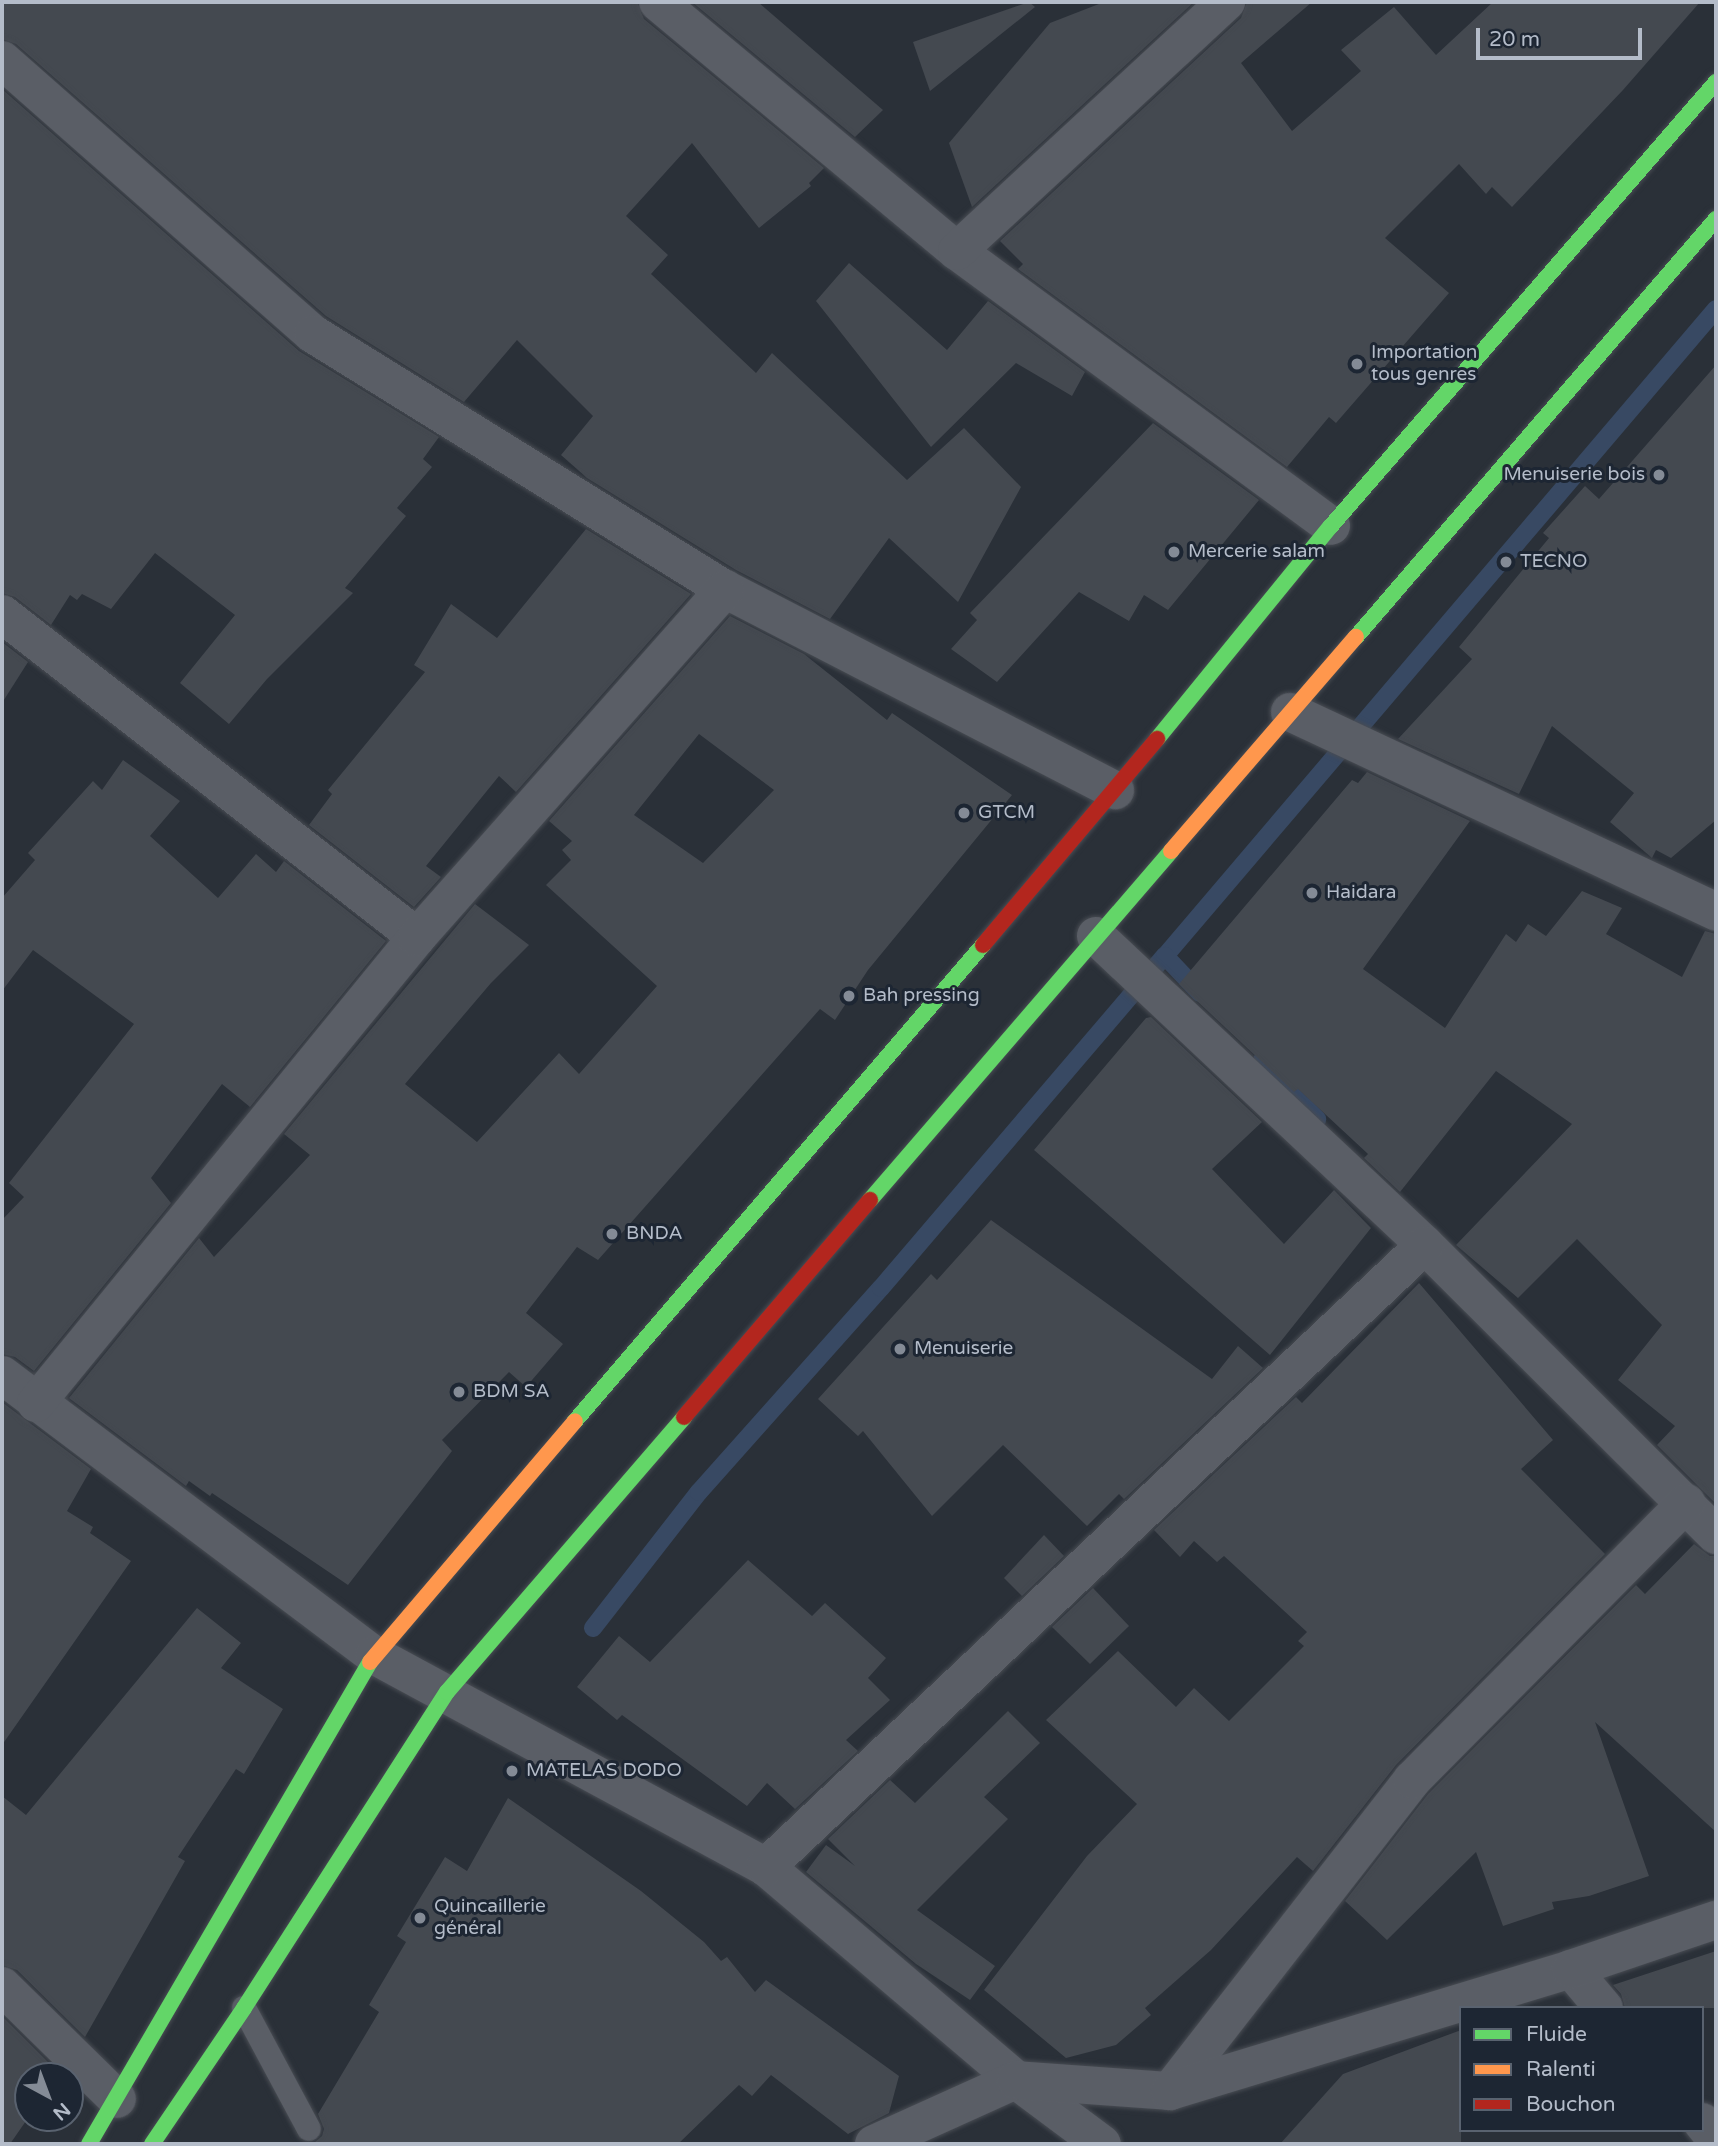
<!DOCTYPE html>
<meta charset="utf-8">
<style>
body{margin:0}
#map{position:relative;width:1718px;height:2146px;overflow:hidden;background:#2a3038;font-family:"Varela Round",sans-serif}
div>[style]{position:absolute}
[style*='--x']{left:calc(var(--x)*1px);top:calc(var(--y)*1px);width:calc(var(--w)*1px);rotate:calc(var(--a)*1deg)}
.stream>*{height:18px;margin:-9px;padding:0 9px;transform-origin:9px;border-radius:9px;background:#384963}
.building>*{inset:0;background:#444950}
.roads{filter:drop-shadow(0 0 2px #484c53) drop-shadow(0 0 2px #484c53)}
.lane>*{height:24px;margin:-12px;padding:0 12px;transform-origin:12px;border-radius:12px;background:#5a5e66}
.street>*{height:38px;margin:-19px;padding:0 19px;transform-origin:19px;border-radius:19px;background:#5a5e66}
.fast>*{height:16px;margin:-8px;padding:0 8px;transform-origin:8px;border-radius:8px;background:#63d668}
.slow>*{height:16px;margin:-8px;padding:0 8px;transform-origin:8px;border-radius:8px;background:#ff974d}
.jam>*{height:16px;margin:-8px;padding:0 8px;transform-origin:8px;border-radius:8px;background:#b3261e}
.dots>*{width:19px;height:19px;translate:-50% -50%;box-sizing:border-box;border:4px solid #1d2633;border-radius:50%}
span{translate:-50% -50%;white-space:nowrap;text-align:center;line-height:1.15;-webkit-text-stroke:6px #1d2633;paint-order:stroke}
.poi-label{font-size:19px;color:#b4bcc9}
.left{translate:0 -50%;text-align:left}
.right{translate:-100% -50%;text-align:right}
.frame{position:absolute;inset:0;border:4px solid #b4bcc9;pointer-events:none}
.legend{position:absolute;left:1459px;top:2006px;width:245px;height:126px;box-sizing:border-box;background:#1d2633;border:2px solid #59626f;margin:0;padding:9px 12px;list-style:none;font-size:21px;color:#b4bcc9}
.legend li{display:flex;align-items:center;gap:14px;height:35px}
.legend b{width:35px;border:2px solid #59626f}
.north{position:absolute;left:14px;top:2062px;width:70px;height:70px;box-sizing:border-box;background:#1d2633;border:2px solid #59626f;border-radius:50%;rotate:139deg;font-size:19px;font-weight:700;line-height:28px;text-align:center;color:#b4bcc9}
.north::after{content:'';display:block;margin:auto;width:24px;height:32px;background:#848b96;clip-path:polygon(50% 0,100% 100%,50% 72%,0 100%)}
.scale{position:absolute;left:1476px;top:28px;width:166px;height:32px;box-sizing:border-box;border:4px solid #b4bcc9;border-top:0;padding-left:9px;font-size:21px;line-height:24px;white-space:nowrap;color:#b4bcc9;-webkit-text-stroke:5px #1d2633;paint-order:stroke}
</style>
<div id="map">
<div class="stream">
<div style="--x:1165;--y:956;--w:850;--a:-49.58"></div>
<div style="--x:1262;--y:1060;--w:81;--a:47"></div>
<div style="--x:593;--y:1628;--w:172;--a:-52.1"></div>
<div style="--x:699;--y:1492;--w:273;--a:-48.3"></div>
<div style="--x:881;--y:1288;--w:437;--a:-49.5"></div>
<div style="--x:1165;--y:956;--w:51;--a:46.6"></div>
</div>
<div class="building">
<div style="clip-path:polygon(2px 2px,637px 2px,644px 19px,824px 168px,809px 183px,811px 186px,759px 228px,692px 143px,626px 216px,668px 255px,651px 274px,756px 373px,772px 353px,907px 480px,964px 428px,1021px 487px,958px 602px,889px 538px,830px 619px,736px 570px,587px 478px,561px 455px,593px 416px,517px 340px,464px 402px,326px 316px,16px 44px,2px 39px)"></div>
<div style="clip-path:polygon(692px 2px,758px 2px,883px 110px,855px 137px)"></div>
<div style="clip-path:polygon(1029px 2px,1035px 7px,930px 91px,913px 42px)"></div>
<div style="clip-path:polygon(1104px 2px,1194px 2px,972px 207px,949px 143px,1050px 23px)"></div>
<div style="clip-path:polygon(1247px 2px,1312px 2px,1241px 63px,1292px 131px,1361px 71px,1341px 50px,1394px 7px,1436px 55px,1493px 2px,1700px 2px,1623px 90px,1512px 207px,1492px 187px,1486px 194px,1459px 164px,1385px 238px,1449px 293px,1336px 423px,1329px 417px,1287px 467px,1018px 269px,1023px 264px,1000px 241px,1241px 18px)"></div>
<div style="clip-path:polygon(2px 89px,299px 351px,439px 437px,423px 459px,432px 467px,397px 508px,406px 516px,345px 588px,353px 593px,267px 679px,229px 724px,180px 683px,235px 615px,155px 553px,111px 609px,82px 594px,77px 600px,70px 595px,51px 625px,15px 597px,2px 593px)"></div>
<div style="clip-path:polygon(849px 263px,947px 350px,988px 301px,1085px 372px,1072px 396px,1016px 363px,931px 447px,816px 301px)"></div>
<div style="clip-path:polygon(1716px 365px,1716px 820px,1671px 858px,1656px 850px,1652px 858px,1610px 822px,1634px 793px,1552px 726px,1519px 794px,1398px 739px,1472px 659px,1459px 647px,1549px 538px,1543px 533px,1585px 486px,1599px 499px)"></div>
<div style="clip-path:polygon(1153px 423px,1259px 500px,1168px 610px,1144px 595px,1129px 621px,1079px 592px,997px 682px,951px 649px,977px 620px,970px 613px)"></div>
<div style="clip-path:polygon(586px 529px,691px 594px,516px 792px,499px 776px,426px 866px,441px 877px,414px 907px,309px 825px,332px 794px,328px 790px,425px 672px,414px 665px,451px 604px,497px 638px)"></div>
<div style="clip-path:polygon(evenodd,730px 616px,804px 654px,887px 720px,892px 713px,1012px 795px,868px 970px,835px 1020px,820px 1009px,598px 1260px,577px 1247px,526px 1313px,563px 1344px,526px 1387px,509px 1372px,442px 1440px,452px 1451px,348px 1585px,212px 1493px,210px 1496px,189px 1481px,186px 1486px,69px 1398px,199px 1238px,214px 1257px,310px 1155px,284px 1134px,475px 904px,529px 945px,491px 983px,405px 1084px,477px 1142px,559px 1053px,579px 1074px,657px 986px,546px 885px,571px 860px,562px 850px,572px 841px,549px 821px,730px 616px,699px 734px,774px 790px,703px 863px,634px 815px,699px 734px)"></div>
<div style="clip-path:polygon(2px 642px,28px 662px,2px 703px)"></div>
<div style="clip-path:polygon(123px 760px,180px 801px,150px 836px,218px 898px,256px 854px,276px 872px,284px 861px,386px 941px,250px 1107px,222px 1084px,151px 1178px,171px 1203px,34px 1371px,15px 1357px,2px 1354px,2px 1220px,24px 1197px,9px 1183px,134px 1024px,33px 950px,2px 991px,2px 898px,35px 860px,28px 853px,93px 781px,102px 790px)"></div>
<div style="clip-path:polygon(1367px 772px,1470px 821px,1363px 969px,1445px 1028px,1506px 934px,1516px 942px,1528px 924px,1546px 936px,1582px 891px,1622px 908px,1606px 934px,1682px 977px,1705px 931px,1716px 934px,1716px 1504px,1657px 1445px,1675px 1426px,1618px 1380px,1662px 1325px,1577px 1239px,1518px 1298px,1456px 1245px,1572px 1124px,1496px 1071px,1400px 1192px,1364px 1158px,1368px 1154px,1298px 1089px,1294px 1092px,1179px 984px,1352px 780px,1358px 783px)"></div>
<div style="clip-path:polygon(1151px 1017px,1262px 1122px,1212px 1169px,1284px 1244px,1334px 1190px,1371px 1228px,1270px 1355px,1034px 1150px,1146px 1018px)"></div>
<div style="clip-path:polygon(991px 1220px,1212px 1379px,1238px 1346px,1263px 1368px,1124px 1499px,1119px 1494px,1087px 1526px,1003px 1445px,932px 1516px,863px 1431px,858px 1436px,818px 1399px,931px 1274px,937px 1280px)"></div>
<div style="clip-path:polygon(1419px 1283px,1553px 1440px,1521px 1469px,1605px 1554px,1396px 1765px,1313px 1871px,1297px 1857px,1211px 1950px,1145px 2008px,1151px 2015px,1116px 2045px,1066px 2058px,984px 1990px,1087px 1856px,1137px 1804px,1046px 1720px,1118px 1651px,1176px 1707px,1194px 1688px,1229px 1721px,1304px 1646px,1298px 1641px,1307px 1632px,1224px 1556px,1217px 1562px,1194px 1541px,1180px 1557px,1154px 1530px,1296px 1397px,1302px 1403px)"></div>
<div style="clip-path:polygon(2px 1402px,91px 1469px,67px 1511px,93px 1527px,90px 1533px,131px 1561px,2px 1745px)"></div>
<div style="clip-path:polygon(1044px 1535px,1064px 1556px,1022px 1596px,1004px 1578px)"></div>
<div style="clip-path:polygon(1694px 1544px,1710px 1556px,1716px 1556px,1716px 1832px,1595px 1722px,1649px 1876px,1589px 1896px,1552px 1902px,1554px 1909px,1503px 1926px,1476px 1852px,1387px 1940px,1345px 1901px,1428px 1794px,1636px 1585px,1645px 1594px)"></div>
<div style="clip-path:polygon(748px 1560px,812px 1616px,825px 1603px,886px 1658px,868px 1678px,890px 1700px,846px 1740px,858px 1751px,795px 1809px,767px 1783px,747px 1806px,622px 1715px,617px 1720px,577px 1687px,619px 1636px,650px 1662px)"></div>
<div style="clip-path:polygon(1093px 1588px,1129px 1626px,1090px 1664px,1052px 1627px)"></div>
<div style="clip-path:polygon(197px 1608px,241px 1643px,221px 1668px,283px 1709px,244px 1774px,236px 1769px,178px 1857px,185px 1861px,85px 2037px,17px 1970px,2px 1965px,2px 1796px,26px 1815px)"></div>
<div style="clip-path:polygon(1008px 1711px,1040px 1743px,984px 1797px,1008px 1819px,917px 1910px,995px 1966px,970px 2000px,916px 1964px,806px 1872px,826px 1845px,855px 1866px,828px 1839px,890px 1780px,915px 1803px)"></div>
<div style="clip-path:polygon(508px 1798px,641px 1891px,704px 1942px,721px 1961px,727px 1957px,755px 1992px,766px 1980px,899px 2076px,889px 2113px,848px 2134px,771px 2075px,752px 2096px,739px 2085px,678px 2144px,300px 2144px,315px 2142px,322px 2136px,324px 2129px,318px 2114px,379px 2012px,369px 2005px,406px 1942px,397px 1936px,445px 1857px,467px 1871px)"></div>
<div style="clip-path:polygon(1716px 1951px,1716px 2008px,1625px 2008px,1621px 1994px,1613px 1985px)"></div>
<div style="clip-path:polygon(2px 2016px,62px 2076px,28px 2076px,28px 2118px,10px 2144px,2px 2144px)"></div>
<div style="clip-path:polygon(1461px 2030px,1461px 2144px,1280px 2144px,1343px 2074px)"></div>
</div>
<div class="roads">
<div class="lane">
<div style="--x:244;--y:2008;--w:137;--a:61.8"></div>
</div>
<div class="street">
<div style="--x:658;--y:2;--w:389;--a:39.8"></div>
<div style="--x:957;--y:251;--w:464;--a:36.3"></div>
<div style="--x:2;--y:60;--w:414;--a:41.4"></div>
<div style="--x:313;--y:334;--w:485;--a:31.8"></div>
<div style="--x:725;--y:589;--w:439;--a:27.3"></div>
<div style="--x:957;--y:251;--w:367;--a:-42.8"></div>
<div style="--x:2;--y:614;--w:526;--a:37.89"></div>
<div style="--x:1290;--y:712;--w:471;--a:25.1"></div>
<div style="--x:1096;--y:936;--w:451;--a:43.2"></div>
<div style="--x:1425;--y:1245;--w:411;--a:44.9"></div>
<div style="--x:2;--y:1375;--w:466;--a:37"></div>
<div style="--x:374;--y:1655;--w:446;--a:28.4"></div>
<div style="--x:766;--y:1867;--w:328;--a:40.4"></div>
<div style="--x:1016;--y:2080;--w:107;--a:36.7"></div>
<div style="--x:36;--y:1403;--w:602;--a:-50.73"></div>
<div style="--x:417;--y:937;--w:465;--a:-48.5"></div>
<div style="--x:766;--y:1867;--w:906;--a:-43.35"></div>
<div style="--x:1571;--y:1969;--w:51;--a:49.8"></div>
<div style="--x:2;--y:1986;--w:161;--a:44.5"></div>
<div style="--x:1170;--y:2091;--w:394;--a:-52.1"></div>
<div style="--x:1412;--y:1780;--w:390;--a:-45.3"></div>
<div style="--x:1702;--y:2122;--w:22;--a:51"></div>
<div style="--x:874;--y:2144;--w:156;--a:-24.3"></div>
<div style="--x:1016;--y:2080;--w:154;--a:4.1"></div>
<div style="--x:1170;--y:2091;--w:419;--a:-16.9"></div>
<div style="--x:1571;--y:1969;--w:153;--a:-18.7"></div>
</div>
<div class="fast">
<div style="--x:1356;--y:637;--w:552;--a:-49.26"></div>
<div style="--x:1157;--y:739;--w:275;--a:-50.8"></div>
<div style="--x:1331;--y:526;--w:588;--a:-49.07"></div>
<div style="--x:870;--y:1200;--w:461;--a:-49.2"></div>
<div style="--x:575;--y:1421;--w:627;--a:-49.4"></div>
<div style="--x:89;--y:2144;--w:558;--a:-59.76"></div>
<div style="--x:152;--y:2144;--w:164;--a:-55.9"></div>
<div style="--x:244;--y:2008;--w:376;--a:-57.3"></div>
<div style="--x:447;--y:1692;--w:363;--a:-49.2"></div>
</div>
<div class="slow">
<div style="--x:1171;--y:851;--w:283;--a:-49.2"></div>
<div style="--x:370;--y:1662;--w:316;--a:-49.6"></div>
</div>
<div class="jam">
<div style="--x:983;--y:945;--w:270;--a:-49.8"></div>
<div style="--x:684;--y:1417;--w:286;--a:-49.4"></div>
</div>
</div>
<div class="dots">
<div style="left:1357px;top:364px;background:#848b96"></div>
<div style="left:1659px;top:475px;background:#848b96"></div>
<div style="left:1174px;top:552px;background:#848b96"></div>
<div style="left:1506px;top:562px;background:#848b96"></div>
<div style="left:964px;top:813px;background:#848b96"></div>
<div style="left:1312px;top:893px;background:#848b96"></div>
<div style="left:849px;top:996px;background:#848b96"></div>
<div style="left:612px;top:1234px;background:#848b96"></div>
<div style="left:900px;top:1349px;background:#848b96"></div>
<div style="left:459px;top:1392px;background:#848b96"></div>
<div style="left:512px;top:1771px;background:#848b96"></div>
<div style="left:420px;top:1918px;background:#848b96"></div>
</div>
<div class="poi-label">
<span class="left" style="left:1371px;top:364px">Importation<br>tous genres</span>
<span class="right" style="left:1645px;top:475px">Menuiserie bois</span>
<span class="left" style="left:1188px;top:552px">Mercerie salam</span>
<span class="left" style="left:1520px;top:562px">TECNO</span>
<span class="left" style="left:978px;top:813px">GTCM</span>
<span class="left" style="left:1326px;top:893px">Haidara</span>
<span class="left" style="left:863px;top:996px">Bah pressing</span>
<span class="left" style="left:626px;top:1234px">BNDA</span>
<span class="left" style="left:914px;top:1349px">Menuiserie</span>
<span class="left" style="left:473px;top:1392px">BDM SA</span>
<span class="left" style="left:526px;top:1771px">MATELAS DODO</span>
<span class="left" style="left:434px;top:1918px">Quincaillerie<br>général</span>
</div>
<div class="frame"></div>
<ul class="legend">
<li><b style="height:9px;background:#63d668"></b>Fluide</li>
<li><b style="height:9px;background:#ff974d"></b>Ralenti</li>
<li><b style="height:9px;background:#b3261e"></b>Bouchon</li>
</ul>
<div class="north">N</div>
<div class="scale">20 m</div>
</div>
